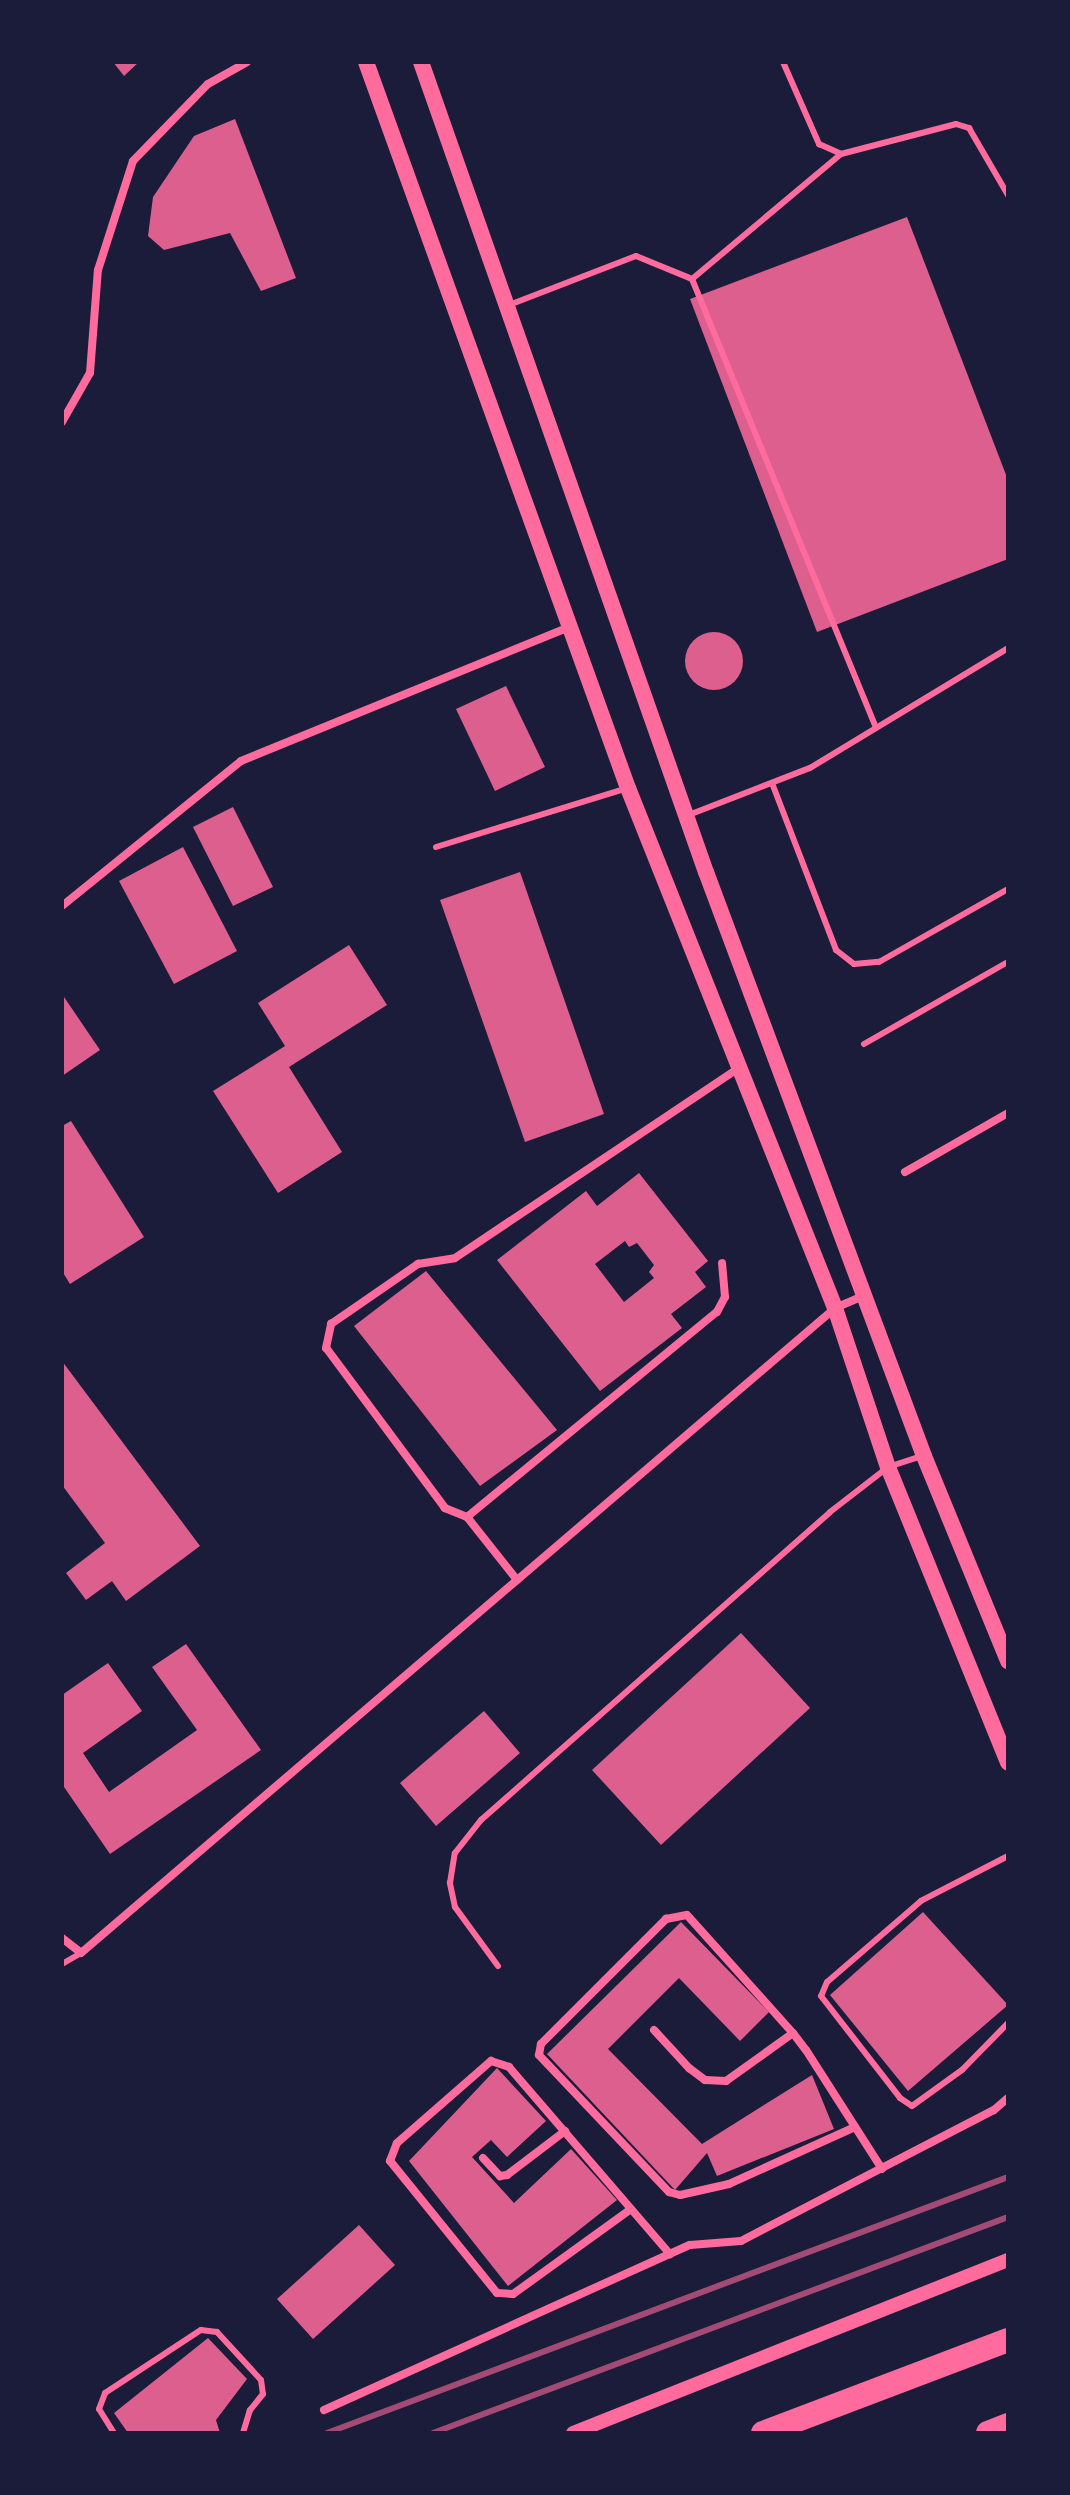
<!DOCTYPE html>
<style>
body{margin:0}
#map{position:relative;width:1070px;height:2495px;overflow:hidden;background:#1b1b3a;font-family:Arial,sans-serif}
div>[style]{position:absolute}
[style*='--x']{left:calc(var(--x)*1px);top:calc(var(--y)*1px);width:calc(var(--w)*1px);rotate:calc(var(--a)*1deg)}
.building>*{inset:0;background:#dd5f8e}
.round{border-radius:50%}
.service>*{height:6px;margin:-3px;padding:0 3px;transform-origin:3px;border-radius:3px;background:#ff6b9d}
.minor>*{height:8px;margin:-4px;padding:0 4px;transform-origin:4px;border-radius:4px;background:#ff6b9d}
.tertiary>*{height:14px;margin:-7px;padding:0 7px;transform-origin:7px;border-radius:7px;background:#ff6b9d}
.secondary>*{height:16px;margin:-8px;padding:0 8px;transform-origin:8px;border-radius:8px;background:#ff6b9d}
.motorway>*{height:24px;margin:-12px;padding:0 12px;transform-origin:12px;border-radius:12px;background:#ff6b9d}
.rail>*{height:6px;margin:-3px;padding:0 3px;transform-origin:3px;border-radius:3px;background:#a44b75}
span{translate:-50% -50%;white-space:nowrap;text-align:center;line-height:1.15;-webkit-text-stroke:7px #1b1b3a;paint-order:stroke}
.frame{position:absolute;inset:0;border:64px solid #1b1b3a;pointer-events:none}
</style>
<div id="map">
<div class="building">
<div style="clip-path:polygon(113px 62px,139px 62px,124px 76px)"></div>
<div style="clip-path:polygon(235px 119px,296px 278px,261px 291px,230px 233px,164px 250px,148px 236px,153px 197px,194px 136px)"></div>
<div style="clip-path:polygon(907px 217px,1008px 480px,1008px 559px,817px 632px,690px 299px)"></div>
<div class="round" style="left:685px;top:632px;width:58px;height:58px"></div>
<div style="clip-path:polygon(506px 686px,545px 767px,495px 791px,456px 709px)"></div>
<div style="clip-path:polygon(233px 807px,273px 887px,233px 906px,193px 827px)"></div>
<div style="clip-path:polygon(183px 847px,237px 951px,174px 984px,119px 881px)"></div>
<div style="clip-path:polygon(520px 872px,604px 1114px,525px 1142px,440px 900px)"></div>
<div style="clip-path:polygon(349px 945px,387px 1005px,289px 1067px,342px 1152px,278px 1193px,213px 1091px,285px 1046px,258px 1003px)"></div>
<div style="clip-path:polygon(62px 994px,100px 1050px,62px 1076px)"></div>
<div style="clip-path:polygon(71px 1121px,144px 1237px,70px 1284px,62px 1271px,62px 1126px)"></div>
<div style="clip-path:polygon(evenodd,639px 1173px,708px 1261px,695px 1272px,706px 1287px,671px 1314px,682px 1328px,600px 1391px,497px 1260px,586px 1191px,597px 1206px,639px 1173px,625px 1241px,629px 1247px,637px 1243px,654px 1265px,649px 1272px,654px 1278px,624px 1302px,595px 1264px,625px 1241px)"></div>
<div style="clip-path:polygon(426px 1271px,557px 1430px,480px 1486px,354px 1326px)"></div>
<div style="clip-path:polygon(62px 1361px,200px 1546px,126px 1601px,112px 1581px,86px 1600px,66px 1573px,105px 1543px,62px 1485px)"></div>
<div style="clip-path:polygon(741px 1633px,810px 1708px,661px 1845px,592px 1770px)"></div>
<div style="clip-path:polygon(186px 1644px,261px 1750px,110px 1854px,62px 1784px,62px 1695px,108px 1663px,142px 1711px,83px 1753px,109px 1792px,197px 1730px,152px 1667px)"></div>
<div style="clip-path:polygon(484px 1711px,520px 1753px,436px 1826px,400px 1783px)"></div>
<div style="clip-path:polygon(923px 1912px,1008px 2005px,908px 2091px,830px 1995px)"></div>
<div style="clip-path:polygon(681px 1922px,769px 2012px,740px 2041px,679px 1978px,608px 2049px,702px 2144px,812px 2075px,834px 2129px,717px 2176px,707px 2153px,675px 2190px,547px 2054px)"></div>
<div style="clip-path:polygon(497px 2068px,546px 2121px,507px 2157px,491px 2140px,472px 2157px,514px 2203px,571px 2149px,617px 2200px,508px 2286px,409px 2161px)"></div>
<div style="clip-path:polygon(359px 2225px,395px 2265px,313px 2339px,277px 2299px)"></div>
<div style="clip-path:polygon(208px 2338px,247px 2379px,216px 2420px,220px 2433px,128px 2433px,114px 2413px)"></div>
</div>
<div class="service">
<div style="--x:783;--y:62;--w:90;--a:66.3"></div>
<div style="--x:819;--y:144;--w:24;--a:24"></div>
<div style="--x:841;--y:154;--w:119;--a:-14.6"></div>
<div style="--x:956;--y:124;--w:14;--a:17"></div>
<div style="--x:969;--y:128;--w:78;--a:59.8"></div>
<div style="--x:841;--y:154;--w:194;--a:140"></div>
<div style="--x:692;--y:279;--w:484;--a:67.7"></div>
<div style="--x:509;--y:305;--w:136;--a:-21.1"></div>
<div style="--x:636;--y:256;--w:61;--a:22.3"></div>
<div style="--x:772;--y:783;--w:179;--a:69"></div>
<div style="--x:836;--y:950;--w:23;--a:38"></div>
<div style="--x:854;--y:964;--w:25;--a:-5"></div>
<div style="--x:879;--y:962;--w:148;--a:-29.5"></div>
<div style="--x:686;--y:816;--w:133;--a:-21.2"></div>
<div style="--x:810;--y:768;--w:232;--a:-31.2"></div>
<div style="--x:436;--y:847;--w:201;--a:-17.1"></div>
<div style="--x:864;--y:1044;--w:166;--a:-29.7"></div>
<div style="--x:1008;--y:1856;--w:98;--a:152.7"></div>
<div style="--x:921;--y:1901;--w:124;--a:139.2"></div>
<div style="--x:827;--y:1982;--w:15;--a:113"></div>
<div style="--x:821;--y:1996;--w:129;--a:52.2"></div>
<div style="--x:900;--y:2098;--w:14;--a:34"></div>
<div style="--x:912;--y:2106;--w:62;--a:-35.8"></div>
<div style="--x:962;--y:2070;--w:66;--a:-45.6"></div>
<div style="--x:62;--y:1964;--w:22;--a:-30"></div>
<div style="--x:498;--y:1966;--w:73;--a:-126.1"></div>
<div style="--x:455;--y:1907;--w:25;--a:-102"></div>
<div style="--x:450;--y:1883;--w:30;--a:-81"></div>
<div style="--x:455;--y:1853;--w:42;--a:-51.8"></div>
<div style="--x:481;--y:1820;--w:465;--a:-41.4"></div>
<div style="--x:830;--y:1512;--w:73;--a:-37.8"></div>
<div style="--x:888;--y:1467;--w:36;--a:-18"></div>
<div style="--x:114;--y:2433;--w:28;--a:-122"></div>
<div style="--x:99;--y:2409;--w:17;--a:-69"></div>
<div style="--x:105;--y:2393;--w:115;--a:-33.3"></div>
<div style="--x:201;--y:2330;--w:16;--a:7"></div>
<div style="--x:217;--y:2332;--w:65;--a:47.5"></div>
<div style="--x:261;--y:2380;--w:14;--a:82"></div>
<div style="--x:263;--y:2394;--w:21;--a:129"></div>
<div style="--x:250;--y:2410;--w:24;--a:107"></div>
</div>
<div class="minor">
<div style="--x:62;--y:422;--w:56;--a:-60.3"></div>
<div style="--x:90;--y:373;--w:103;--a:-85.6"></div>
<div style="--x:98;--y:270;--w:114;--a:-72.2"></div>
<div style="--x:133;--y:161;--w:107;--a:-45.8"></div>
<div style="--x:208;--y:84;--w:45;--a:-29.4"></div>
<div style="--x:62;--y:906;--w:230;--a:-39"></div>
<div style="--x:241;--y:761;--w:354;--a:-22.2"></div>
<div style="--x:905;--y:1172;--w:119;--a:-29.8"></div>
<div style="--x:467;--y:1517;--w:24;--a:-158"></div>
<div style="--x:445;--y:1508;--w:199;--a:-126.6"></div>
<div style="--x:326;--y:1348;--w:25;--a:-78"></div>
<div style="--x:331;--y:1324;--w:106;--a:-34.6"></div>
<div style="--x:418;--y:1264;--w:37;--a:-9"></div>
<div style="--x:455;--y:1258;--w:342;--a:-33.8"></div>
<div style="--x:517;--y:1580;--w:80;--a:-128.4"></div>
<div style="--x:467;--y:1517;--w:323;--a:-39.4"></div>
<div style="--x:717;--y:1312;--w:17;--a:-62"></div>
<div style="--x:725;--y:1297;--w:34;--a:-95"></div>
<div style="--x:62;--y:1938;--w:24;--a:38"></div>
<div style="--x:81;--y:1953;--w:992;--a:-40.54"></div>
<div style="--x:835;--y:1308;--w:30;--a:-23"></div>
<div style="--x:654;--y:2030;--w:52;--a:47.4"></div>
<div style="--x:689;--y:2068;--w:20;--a:37"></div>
<div style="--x:705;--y:2080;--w:21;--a:3"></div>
<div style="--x:726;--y:2081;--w:82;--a:-35.6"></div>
<div style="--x:855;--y:2127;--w:138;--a:155.7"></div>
<div style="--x:729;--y:2184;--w:50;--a:167.3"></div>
<div style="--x:680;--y:2195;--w:11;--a:-165"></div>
<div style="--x:669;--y:2192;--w:189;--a:-133.5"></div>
<div style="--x:539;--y:2055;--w:11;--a:-80"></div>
<div style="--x:541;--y:2044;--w:177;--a:-45"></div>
<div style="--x:666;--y:1919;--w:21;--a:-11"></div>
<div style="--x:687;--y:1915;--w:159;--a:48.1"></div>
<div style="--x:793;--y:2033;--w:21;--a:53"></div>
<div style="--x:806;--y:2050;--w:141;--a:57.4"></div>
<div style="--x:483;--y:2158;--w:25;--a:47"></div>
<div style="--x:500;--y:2176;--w:7;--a:-8"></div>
<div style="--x:507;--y:2175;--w:73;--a:-37.2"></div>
<div style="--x:631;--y:2209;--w:145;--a:144.2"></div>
<div style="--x:513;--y:2294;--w:16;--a:-176"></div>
<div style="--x:497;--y:2293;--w:170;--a:-129"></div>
<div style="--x:390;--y:2161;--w:19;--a:-69"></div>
<div style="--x:397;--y:2143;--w:125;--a:-41.1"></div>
<div style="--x:491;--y:2061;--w:19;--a:18"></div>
<div style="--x:509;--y:2067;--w:247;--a:49.3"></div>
<div style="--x:324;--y:2410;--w:401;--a:-24.3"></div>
<div style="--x:690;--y:2245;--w:51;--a:-4.5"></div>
<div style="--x:741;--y:2241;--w:285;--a:-27.4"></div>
<div style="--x:994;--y:2110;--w:18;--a:-41"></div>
</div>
<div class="tertiary">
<div style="--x:573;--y:2433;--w:468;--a:-21.7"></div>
</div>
<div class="secondary">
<div style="--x:366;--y:62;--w:772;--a:70.16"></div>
<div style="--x:628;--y:788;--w:560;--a:68.29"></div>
<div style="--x:835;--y:1308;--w:168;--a:71.6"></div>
<div style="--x:888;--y:1467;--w:319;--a:67.9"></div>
<div style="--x:421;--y:62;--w:859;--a:70.62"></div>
<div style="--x:706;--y:872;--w:623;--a:69.53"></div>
<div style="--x:924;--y:1456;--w:222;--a:67.7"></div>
</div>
<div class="motorway">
<div style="--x:763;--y:2433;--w:262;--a:-20.8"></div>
<div style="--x:988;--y:2433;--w:22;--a:-22"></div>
</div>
<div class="rail">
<div style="--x:327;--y:2433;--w:728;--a:-20.6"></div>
<div style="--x:433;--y:2433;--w:614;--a:-20.59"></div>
</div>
<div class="frame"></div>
</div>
